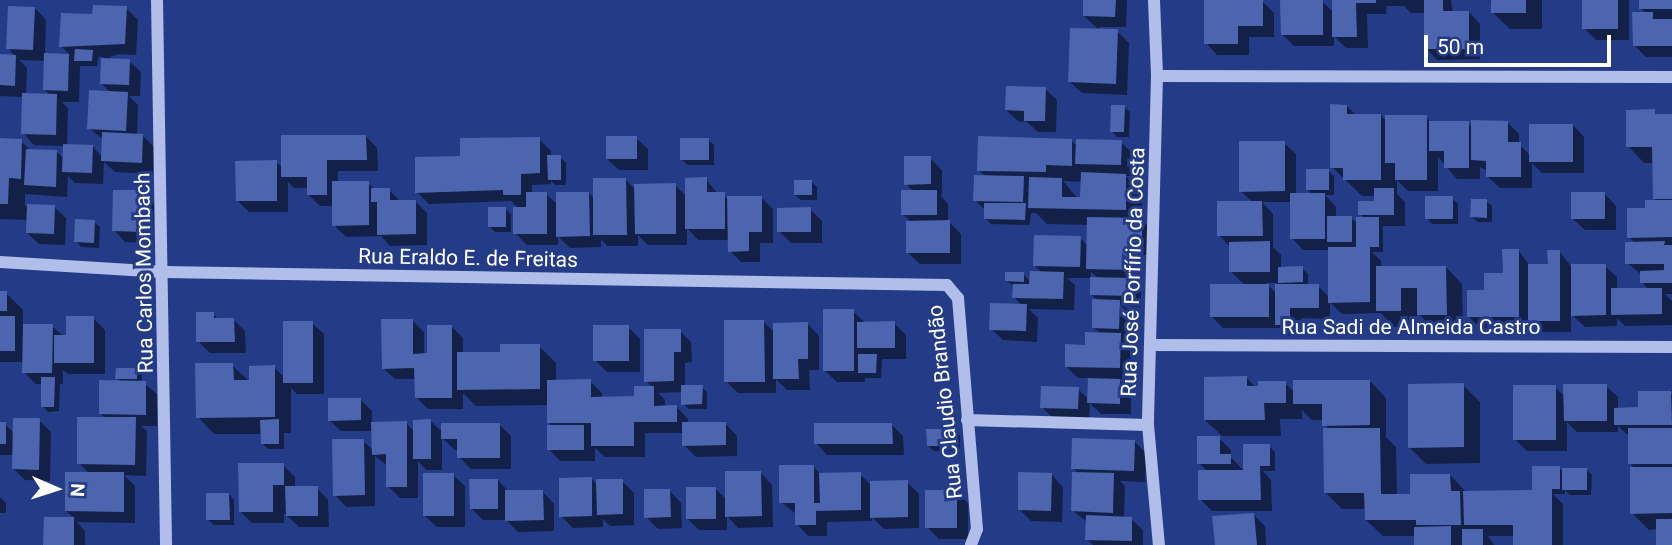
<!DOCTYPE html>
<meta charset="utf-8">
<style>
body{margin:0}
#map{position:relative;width:1672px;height:545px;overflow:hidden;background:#243c87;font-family:Roboto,sans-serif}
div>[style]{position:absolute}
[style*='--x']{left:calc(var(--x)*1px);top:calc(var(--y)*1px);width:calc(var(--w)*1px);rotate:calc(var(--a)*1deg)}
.shadow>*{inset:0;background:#0007}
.building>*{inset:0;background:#4d65af}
.minor>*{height:12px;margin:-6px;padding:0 6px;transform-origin:6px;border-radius:6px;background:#b0bee9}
span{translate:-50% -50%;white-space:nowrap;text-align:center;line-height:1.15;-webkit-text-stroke:6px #243c87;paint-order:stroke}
.street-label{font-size:21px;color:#fff}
.north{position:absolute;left:21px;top:454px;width:70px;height:70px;-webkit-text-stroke:5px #243c87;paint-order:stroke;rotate:93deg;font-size:19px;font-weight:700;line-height:28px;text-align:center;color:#fff}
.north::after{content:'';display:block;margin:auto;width:24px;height:32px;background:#fff;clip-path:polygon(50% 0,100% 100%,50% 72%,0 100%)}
.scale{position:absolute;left:1424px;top:35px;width:187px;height:32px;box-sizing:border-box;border:4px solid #fff;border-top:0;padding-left:9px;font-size:21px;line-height:24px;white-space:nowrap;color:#fff;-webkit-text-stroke:5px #243c87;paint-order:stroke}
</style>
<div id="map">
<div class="shadow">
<div style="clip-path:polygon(1084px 0,1127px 0,1126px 27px,1099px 27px,1099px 30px,1084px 16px)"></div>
<div style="clip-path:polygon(1232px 0,1261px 0,1274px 13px,1274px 37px,1249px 37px,1249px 55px,1217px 55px,1206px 43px)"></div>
<div style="clip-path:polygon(1334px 0,1451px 0,1453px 13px,1469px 12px,1480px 24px,1480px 59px,1437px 60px,1426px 48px,1426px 13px,1411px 13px,1404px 6px,1387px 6px,1386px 14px,1367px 14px,1368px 48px,1346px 48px,1334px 36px,1334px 46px,1294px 46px,1282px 34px,1323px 2px,1334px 13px)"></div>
<div style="clip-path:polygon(1542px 0,1542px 29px,1510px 29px,1493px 13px,1493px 1px,1488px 0)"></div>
<div style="clip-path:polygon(1584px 0,1629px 0,1629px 40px,1596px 40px,1584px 28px)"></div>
<div style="clip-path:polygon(1641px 0,1672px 0,1672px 57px,1646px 57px,1634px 45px,1646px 13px,1641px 8px)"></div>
<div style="clip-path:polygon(evenodd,35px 8px,46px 20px,45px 55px,71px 56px,61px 46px,94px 16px,126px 8px,138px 20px,136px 55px,118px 54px,110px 57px,110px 60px,129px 61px,141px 72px,140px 96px,129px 96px,138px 105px,137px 135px,142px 135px,154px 147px,153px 174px,115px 172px,104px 162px,103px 184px,75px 183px,68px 176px,67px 197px,25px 194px,25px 206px,54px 207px,66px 218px,65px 245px,39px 244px,27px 233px,28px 220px,0 219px,0 140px,21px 141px,31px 151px,57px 152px,64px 159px,64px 146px,34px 145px,23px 133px,24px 97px,0 96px,0 56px,16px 57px,8px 48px,35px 8px,98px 57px,103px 57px,102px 84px,111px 93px,89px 128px,104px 140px,103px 158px,93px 147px,67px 146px,68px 108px,62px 102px,79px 102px,80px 66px,97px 66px,98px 57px,35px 8px,19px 60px,46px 61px,45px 90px,51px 96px,26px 95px,27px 68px,19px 60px)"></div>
<div style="clip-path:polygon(1117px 31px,1129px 43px,1127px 95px,1082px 93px,1070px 82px)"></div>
<div style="clip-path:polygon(1045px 89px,1057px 100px,1056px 132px,1038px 132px,1027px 122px,1018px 121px,1006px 110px)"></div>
<div style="clip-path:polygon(evenodd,1347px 106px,1356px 115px,1381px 115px,1387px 122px,1426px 117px,1432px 123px,1468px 123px,1472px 127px,1507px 122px,1519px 134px,1519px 144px,1530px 155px,1573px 125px,1584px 137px,1584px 173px,1542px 173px,1532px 163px,1532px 188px,1500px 188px,1488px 177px,1488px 171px,1480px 167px,1480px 179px,1457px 179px,1438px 157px,1438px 191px,1408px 191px,1397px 180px,1397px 194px,1405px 202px,1405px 226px,1383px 226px,1383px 252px,1372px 252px,1381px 261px,1381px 267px,1446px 267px,1462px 284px,1463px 331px,1435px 331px,1417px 312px,1417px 327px,1395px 327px,1381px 313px,1342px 314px,1330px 302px,1330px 319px,1301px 318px,1301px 336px,1288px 336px,1280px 328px,1223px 328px,1211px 316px,1245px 285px,1231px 272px,1231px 248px,1219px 235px,1253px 203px,1241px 191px,1284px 143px,1296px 154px,1296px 195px,1313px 195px,1308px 190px,1328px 170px,1334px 176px,1334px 195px,1325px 195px,1336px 207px,1336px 218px,1351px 218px,1358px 224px,1364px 218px,1360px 214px,1376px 203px,1376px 196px,1362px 196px,1332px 167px,1347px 106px,1262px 202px,1292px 202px,1292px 238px,1303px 250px,1330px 250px,1330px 298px,1318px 286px,1308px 286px,1308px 274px,1302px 268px,1281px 268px,1281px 255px,1273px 247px,1273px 214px,1262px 202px,1347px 106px,1266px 283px,1277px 283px,1277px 294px,1266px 283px)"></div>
<div style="clip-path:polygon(1124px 107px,1130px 112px,1129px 137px,1117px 137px,1112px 131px)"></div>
<div style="clip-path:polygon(1627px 112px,1672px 115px,1672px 294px,1665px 294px,1672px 301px,1672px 325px,1625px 326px,1617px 318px,1617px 326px,1585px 327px,1571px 314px,1571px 332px,1541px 332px,1530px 321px,1530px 328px,1480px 328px,1468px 316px,1486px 292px,1504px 275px,1518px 250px,1530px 266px,1549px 266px,1560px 252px,1571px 266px,1605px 266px,1617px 277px,1617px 290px,1649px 290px,1642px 282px,1642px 275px,1627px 263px,1636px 244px,1629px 237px,1655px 202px,1655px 175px,1653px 163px,1644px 163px,1628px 146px)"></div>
<div style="clip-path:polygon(366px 136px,377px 148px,378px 171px,338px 171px,338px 183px,368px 183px,376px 190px,389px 190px,401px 202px,415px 201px,427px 213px,427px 245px,390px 246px,381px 236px,346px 237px,334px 225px,334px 206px,320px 206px,309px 195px,309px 188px,294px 188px,288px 182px,288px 212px,249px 212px,238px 201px,276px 162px,283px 168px)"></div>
<div style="clip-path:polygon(636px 138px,648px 149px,648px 170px,619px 170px,607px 159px)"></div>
<div style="clip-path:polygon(539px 139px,551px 151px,551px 157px,560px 157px,566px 163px,566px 185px,555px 185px,551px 181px,551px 184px,532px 185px,532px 194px,546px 194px,558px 205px,589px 193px,595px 200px,626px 180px,636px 190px,675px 185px,687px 197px,706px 179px,718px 194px,728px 198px,761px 197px,773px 209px,773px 243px,760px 243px,760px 262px,741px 262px,730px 251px,730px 240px,698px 240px,687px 228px,687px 245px,648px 245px,638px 235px,638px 246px,607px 246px,601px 239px,601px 247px,570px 248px,558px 236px,558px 245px,527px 245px,515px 233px,519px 209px,511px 201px,429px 204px,417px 192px,462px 158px)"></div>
<div style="clip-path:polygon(708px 140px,714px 145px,714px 165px,688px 165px,682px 160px)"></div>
<div style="clip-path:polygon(evenodd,1072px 141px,1077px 146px,1121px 142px,1133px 154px,1132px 176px,1126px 176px,1142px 192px,1142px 220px,1153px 232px,1153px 255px,1142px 255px,1141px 281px,1130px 281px,1141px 292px,1141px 307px,1124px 306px,1131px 313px,1130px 340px,1125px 339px,1132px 347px,1131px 379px,1118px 379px,1131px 392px,1131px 414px,1101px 414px,1090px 403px,1089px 420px,1054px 419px,1042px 407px,1078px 389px,1089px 400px,1089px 378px,1078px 378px,1066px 366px,1101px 334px,1093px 327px,1098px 301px,1091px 294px,1099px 279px,1091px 272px,1091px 278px,1067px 278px,1075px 285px,1074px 310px,1029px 309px,1038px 318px,1037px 342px,1003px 340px,991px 329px,1022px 306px,1014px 297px,1014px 286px,1006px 281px,1023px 274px,1031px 282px,1042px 273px,1035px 266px,1080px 238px,1088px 246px,1089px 225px,1047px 224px,1036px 213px,1031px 213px,1030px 225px,991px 224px,985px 218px,986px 211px,975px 200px,986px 177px,979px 170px,1072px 141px,1063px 181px,1082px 182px,1082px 199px,1078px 199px,1063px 181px)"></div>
<div style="clip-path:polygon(930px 158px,942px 170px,942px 195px,940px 195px,948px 204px,948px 221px,961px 234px,961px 264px,920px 264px,908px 253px,912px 223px,903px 214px,914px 192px,906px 184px)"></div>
<div style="clip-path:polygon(811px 181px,817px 187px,817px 200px,801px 200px,795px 195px)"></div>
<div style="clip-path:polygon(142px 192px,154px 204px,153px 243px,125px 242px,114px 230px)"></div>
<div style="clip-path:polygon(1605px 194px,1616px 206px,1616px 230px,1585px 230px,1573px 219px)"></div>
<div style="clip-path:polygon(1452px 198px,1458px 204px,1458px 224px,1432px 224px,1427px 218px)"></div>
<div style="clip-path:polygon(1486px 201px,1492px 206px,1492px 222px,1478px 222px,1472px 217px)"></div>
<div style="clip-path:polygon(505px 209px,511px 214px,511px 232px,495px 232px,490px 227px)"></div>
<div style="clip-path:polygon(810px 209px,822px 221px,822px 243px,791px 243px,779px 231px)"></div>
<div style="clip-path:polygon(94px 222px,100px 227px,99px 248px,81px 247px,76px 241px)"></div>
<div style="clip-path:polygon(0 293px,6px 293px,23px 310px,23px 326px,52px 326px,63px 336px,68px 336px,93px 318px,105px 330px,105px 374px,68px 374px,63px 370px,63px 384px,60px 384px,59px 411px,48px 412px,43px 406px,43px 384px,36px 384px,24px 372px,24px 362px,0 362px)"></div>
<div style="clip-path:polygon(853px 311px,865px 323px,894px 323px,906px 335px,906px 359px,882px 359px,881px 378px,865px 378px,865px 382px,837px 382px,825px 371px)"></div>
<div style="clip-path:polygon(213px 314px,219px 320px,234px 320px,245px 331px,246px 353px,210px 353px,198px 341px)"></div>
<div style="clip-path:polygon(412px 320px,424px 332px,424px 355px,429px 355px,451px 326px,463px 338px,463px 354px,502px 353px,539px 346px,556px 363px,556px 381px,590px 381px,602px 393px,602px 398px,635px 398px,653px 388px,646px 381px,680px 331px,691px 342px,692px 362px,685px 363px,685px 387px,702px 387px,707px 392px,707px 409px,689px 409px,683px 404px,683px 392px,658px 393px,665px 400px,665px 407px,677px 407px,688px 419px,688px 424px,726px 424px,737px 436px,737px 456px,696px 457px,684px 445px,684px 433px,645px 433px,645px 457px,605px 457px,595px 448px,595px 461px,560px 461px,549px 449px,553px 427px,549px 423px,549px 405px,476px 406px,463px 393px,463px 409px,428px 409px,416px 397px,416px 379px,395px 379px,383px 368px)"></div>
<div style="clip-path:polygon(764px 322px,775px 333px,808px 324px,819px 336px,819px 370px,809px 370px,810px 390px,787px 390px,776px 379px,776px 393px,738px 393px,726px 381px)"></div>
<div style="clip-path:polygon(312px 323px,324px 334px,324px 394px,297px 394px,291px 388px,291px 433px,284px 433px,284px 449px,268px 449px,262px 443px,262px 434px,214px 434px,198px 417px,232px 365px,251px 383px,274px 367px,285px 378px)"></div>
<div style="clip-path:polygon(628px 327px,640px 339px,640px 372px,607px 372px,595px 360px)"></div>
<div style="clip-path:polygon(136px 370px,142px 375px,142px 382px,157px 394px,157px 426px,141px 426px,147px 431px,146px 476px,124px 475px,135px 486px,135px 523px,77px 522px,85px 531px,85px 545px,45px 545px,45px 519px,75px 519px,66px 511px,90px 474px,79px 463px,106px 419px,101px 414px,121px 382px,117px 378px)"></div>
<div style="clip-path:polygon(1247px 378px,1256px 388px,1285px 383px,1295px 393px,1370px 381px,1386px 398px,1386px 437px,1396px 447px,1397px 495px,1412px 495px,1450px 475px,1467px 493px,1537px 492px,1559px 468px,1564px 472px,1586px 469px,1592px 475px,1591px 495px,1570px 495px,1565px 490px,1565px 494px,1553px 494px,1563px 504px,1563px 545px,1515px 545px,1515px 536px,1488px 536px,1494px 545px,1416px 545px,1416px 536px,1383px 536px,1366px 520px,1366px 509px,1342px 509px,1325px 492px,1329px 430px,1323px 420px,1312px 420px,1302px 410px,1302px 419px,1280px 419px,1281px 436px,1222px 436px,1205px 420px)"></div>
<div style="clip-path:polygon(1463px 385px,1480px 402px,1480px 463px,1426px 464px,1409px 447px)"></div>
<div style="clip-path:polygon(1606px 386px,1618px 397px,1618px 409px,1640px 409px,1672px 394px,1672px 545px,1658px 545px,1658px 529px,1649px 530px,1632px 513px,1635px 469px,1630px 463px,1629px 436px,1618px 426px,1618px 432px,1577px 432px,1567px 422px,1567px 451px,1527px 451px,1515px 439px,1555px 387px,1565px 397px)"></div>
<div style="clip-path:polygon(361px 400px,372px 411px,372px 424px,406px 423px,415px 432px,431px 421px,443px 433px,499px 424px,511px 436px,511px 469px,471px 469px,459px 457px,459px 450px,455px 450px,442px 438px,442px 470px,426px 470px,418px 461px,418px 498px,400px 498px,388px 486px,388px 466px,375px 456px,375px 506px,346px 507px,335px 495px,363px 441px,373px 450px,373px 431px,341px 431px,329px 420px)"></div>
<div style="clip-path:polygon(39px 420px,51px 432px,50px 481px,25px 480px,14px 469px,14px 455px,0 455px,0 424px,5px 424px,14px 433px)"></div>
<div style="clip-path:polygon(891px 424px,903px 436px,904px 455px,827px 455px,816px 443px)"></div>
<div style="clip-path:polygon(954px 430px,960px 436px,960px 451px,934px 451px,928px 446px)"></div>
<div style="clip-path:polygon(1219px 438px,1231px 450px,1231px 457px,1242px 469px,1248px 469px,1269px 446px,1275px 452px,1275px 471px,1263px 471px,1271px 480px,1272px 511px,1212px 511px,1200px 499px,1207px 471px,1199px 463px)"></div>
<div style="clip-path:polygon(1135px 442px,1146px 453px,1145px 482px,1120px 481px,1125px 486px,1124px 518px,1131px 519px,1143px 530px,1143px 545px,1093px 545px,1087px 539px,1087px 522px,1073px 511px,1078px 473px,1073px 468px)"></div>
<div style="clip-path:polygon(283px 465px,295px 477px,295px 488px,317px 488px,328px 500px,329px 527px,299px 527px,284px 513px,284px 523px,252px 523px,240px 511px)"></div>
<div style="clip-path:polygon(813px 466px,821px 475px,860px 474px,872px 486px,907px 482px,919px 494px,919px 528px,884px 529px,872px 517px,872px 521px,827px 522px,827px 536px,808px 536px,797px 524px,796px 514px,781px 502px)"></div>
<div style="clip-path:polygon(761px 473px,772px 485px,773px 527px,738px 528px,727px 516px,727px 530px,699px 530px,687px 518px,715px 488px,727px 500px)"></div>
<div style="clip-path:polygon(453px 475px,465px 486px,465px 527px,437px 527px,425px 516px)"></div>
<div style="clip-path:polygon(1052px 475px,1063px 487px,1062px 522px,1031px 521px,1019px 509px)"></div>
<div style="clip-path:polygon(592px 479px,598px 486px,622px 481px,634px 493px,634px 525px,610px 526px,603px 519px,603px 527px,573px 528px,561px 516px)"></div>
<div style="clip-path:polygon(498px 480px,509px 492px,543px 492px,554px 504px,554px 531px,518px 532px,506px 520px,483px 520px,471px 508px)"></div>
<div style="clip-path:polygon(670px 491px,681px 503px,682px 528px,658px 529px,646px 517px)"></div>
<div style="clip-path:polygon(956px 492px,968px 503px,968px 539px,939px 539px,927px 527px)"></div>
<div style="clip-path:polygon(229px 494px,234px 500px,234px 525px,214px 525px,208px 520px)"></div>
<div style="clip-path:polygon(0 497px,6px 503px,6px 513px,0 513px)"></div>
<div style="clip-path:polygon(1253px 514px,1265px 526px,1266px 545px,1217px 545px)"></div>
</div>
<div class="building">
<div style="clip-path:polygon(1083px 0,1116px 0,1115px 17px,1083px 16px)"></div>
<div style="clip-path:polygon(1204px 0,1263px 0,1263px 26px,1238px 26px,1238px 44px,1204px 44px)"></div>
<div style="clip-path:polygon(1280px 0,1323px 0,1323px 35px,1281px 35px)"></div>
<div style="clip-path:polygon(1332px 0,1376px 0,1376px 3px,1356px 3px,1357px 37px,1332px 37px)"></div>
<div style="clip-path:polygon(1424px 0,1443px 0,1443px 11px,1469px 11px,1469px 49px,1424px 49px)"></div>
<div style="clip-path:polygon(1491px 0,1526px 0,1526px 13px,1491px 13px)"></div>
<div style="clip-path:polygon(1582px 0,1618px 0,1618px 29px,1582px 29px)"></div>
<div style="clip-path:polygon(1639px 0,1672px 0,1672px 9px,1639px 9px)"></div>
<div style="clip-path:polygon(93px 5px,127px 6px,125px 44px,59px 47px,61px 13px,92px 14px)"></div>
<div style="clip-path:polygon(8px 6px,35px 7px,33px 50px,6px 49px)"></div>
<div style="clip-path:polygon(1632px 12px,1653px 12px,1653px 19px,1672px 19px,1672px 46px,1633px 46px)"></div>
<div style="clip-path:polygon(1070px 28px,1118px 29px,1116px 84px,1068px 82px)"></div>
<div style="clip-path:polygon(75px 49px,93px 50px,92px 61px,74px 61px)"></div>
<div style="clip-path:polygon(44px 53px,69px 54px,68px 91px,43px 90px)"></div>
<div style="clip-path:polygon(0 54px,16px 55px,15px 86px,0 85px)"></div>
<div style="clip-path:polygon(101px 58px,130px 59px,129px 85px,100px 84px)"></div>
<div style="clip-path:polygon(1006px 86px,1046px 87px,1045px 121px,1024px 121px,1024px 111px,1005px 110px)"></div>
<div style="clip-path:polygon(89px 90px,128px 92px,126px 131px,87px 129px)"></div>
<div style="clip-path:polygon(22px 93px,57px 94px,56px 135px,21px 134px)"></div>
<div style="clip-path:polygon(1330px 104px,1347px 105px,1347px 114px,1381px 114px,1381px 180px,1343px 180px,1343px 168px,1330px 168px)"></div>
<div style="clip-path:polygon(1111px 105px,1125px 105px,1124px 132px,1110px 132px)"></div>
<div style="clip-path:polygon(1655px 109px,1655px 114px,1672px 114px,1672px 199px,1653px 199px,1652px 147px,1626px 147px,1626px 110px)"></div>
<div style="clip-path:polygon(1385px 115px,1427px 115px,1427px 180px,1395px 180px,1395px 163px,1385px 163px)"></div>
<div style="clip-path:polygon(1471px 120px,1508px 121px,1508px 142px,1521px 142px,1521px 177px,1486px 177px,1486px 161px,1471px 160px)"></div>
<div style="clip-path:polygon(1429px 121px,1469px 121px,1469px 168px,1444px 168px,1444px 151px,1429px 151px)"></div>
<div style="clip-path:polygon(1529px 124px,1573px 124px,1573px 162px,1529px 162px)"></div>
<div style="clip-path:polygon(102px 132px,143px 134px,142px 163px,101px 161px)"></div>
<div style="clip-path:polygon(281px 135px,366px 135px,367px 160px,327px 160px,327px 195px,307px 195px,307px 177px,281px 177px)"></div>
<div style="clip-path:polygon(606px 136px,637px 136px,637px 159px,606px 159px)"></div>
<div style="clip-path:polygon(978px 136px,1072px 139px,1072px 166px,1046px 165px,1046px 172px,977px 171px)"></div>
<div style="clip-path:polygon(540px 137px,540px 173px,521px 174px,521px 195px,503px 195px,503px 190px,415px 193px,415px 157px,460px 156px,460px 138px)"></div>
<div style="clip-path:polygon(0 138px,22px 139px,21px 179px,9px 178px,8px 204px,0 204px)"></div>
<div style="clip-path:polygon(680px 138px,709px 138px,709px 160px,680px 160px)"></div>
<div style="clip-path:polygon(1076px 139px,1122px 140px,1121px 165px,1075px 164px)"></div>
<div style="clip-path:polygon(1239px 141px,1285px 141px,1285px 191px,1239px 192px)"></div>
<div style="clip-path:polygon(63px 144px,93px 145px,92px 173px,62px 172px)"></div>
<div style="clip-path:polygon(26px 149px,57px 150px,56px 187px,24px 185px)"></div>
<div style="clip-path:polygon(547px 155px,561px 155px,561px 180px,548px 180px)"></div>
<div style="clip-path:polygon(904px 156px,931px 156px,931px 184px,904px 185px)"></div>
<div style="clip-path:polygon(277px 160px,277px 201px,236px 201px,235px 161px)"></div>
<div style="clip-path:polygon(1306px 169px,1329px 169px,1329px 190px,1306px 190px)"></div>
<div style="clip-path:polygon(1081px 172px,1126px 174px,1126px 210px,1028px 208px,1029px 177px,1062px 178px,1062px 197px,1080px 197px)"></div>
<div style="clip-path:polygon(974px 175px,1024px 176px,1023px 202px,973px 201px)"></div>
<div style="clip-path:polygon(707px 177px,707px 192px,725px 192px,725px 229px,685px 229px,685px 178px)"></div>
<div style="clip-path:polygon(593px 178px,626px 178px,627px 235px,593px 235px)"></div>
<div style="clip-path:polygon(794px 180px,812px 180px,812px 195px,794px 195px)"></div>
<div style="clip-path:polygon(332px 181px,369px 181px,369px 225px,332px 226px)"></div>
<div style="clip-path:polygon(676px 183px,676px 234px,635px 234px,634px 184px)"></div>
<div style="clip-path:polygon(371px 188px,390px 188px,390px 200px,416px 200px,416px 234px,377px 235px,377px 202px,371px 202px)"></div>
<div style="clip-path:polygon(1374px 188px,1394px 188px,1394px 215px,1358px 215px,1358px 201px,1374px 201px)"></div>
<div style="clip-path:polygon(113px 190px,143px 190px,142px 232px,112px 231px)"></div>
<div style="clip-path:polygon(901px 190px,937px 190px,937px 215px,901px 215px)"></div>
<div style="clip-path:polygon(526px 192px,547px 192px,547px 234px,513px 234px,513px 207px,526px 207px)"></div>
<div style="clip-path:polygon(556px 192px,589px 192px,590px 236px,556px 237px)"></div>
<div style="clip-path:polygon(1571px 192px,1605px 192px,1605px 219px,1571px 219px)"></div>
<div style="clip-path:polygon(1290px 193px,1325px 193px,1325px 239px,1290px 239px)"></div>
<div style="clip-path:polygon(727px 196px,762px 196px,762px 232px,749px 232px,749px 251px,728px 252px)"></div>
<div style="clip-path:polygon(1425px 196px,1453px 196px,1453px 219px,1425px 219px)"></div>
<div style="clip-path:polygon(1471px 199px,1487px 199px,1487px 218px,1470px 217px)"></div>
<div style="clip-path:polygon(1645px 200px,1672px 200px,1672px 237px,1627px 238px,1627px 208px,1645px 208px)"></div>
<div style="clip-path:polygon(1217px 201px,1262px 201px,1263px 236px,1217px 236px)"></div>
<div style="clip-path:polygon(984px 203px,1026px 203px,1025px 220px,984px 219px)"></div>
<div style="clip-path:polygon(27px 204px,55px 205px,54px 234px,26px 233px)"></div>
<div style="clip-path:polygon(488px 207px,506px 207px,506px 227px,488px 227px)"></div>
<div style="clip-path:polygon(811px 207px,811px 232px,777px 232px,777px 208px)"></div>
<div style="clip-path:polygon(1327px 216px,1352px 216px,1352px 242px,1327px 242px)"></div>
<div style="clip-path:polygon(1087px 217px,1142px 218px,1142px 244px,1131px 244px,1130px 270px,1086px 269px)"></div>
<div style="clip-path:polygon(1356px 217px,1379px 217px,1379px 247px,1370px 247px,1370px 302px,1328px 303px,1328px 247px,1356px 247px)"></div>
<div style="clip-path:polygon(75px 219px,95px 220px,94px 243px,74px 242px)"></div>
<div style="clip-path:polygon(950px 220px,950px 253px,906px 253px,906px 221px)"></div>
<div style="clip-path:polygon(1034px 235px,1081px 236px,1080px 267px,1033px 266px)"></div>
<div style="clip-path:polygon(1270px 241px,1270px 272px,1229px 272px,1229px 242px)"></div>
<div style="clip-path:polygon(1665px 241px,1664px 245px,1672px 245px,1672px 283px,1640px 283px,1640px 271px,1664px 270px,1664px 264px,1625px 264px,1625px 242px)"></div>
<div style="clip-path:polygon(1502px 249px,1519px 249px,1519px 317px,1467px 317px,1467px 290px,1484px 290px,1484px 273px,1503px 273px)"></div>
<div style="clip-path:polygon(1547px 250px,1560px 250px,1560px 321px,1528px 321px,1528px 264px,1548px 264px)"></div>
<div style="clip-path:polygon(1571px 264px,1606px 264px,1606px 315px,1571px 316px)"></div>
<div style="clip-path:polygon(1303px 266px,1303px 282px,1278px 283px,1278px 267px)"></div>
<div style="clip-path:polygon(1376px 266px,1446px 266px,1447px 315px,1417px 315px,1417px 288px,1401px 288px,1401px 311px,1376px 311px)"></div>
<div style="clip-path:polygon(1030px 271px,1064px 272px,1063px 299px,1012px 298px,1013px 284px,1029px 284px)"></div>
<div style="clip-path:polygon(1005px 272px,1024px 272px,1024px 282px,1005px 281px)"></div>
<div style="clip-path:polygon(1090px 277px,1130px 278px,1130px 296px,1090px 295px)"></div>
<div style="clip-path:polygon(1210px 284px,1269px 284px,1269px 317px,1210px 317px)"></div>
<div style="clip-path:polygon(1275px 284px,1319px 284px,1319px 308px,1290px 308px,1290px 325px,1275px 325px)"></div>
<div style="clip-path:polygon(1611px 288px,1662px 288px,1662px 314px,1611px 315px)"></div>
<div style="clip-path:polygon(0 291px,7px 291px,7px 311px,0 311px)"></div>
<div style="clip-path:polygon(1092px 299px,1120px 300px,1119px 329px,1092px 328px)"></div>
<div style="clip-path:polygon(990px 303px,1027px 304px,1026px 331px,989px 330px)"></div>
<div style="clip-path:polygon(823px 309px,854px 309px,854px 371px,823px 371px)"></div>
<div style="clip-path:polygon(196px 312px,214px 312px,214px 318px,234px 318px,235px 342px,196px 342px)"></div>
<div style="clip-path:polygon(0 316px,15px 316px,15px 351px,0 351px)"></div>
<div style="clip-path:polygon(66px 316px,94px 316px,94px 363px,54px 363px,54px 335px,66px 335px)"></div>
<div style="clip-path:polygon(381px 319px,413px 319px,413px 354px,427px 353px,427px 325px,452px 325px,452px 398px,415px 398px,414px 368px,382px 369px)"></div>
<div style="clip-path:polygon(724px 320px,764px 320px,765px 382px,724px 382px)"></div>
<div style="clip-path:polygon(283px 321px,313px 321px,313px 383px,283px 383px)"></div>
<div style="clip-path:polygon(895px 321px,895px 348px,857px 348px,857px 322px)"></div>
<div style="clip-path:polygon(808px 322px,808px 359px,798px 359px,799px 379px,773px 379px,773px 323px)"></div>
<div style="clip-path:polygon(23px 324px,53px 324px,52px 373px,22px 373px)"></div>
<div style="clip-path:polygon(593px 325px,629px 325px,629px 361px,593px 361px)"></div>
<div style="clip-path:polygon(644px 329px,681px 329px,681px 352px,674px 352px,674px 381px,644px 382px)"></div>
<div style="clip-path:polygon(1085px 332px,1121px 333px,1120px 368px,1065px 367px,1065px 344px,1085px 345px)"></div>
<div style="clip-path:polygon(500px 344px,540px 344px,540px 389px,457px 390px,457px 352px,500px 352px)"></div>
<div style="clip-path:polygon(858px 354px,877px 354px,876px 373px,858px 373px)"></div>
<div style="clip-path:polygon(195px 363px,233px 363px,234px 380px,249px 380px,249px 366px,275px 365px,275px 417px,196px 418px)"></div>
<div style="clip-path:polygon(116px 368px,137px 368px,137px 379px,115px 379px)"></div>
<div style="clip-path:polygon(1247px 376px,1247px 386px,1258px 386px,1258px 381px,1286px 381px,1286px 403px,1264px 403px,1265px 420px,1204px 420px,1204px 377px)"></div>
<div style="clip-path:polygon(41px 377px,55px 377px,54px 407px,41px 407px)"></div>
<div style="clip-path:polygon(1088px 378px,1120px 379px,1120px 404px,1087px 403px)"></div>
<div style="clip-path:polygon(591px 379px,591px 397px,634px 396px,634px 386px,654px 386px,654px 406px,677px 405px,677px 422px,634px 422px,634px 446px,591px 446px,591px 423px,547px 423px,547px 380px)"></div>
<div style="clip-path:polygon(99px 380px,146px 381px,146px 415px,99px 414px)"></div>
<div style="clip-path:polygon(1293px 380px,1370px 380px,1370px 425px,1322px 426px,1322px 404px,1293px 404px)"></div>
<div style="clip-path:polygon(1464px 383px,1464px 447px,1408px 448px,1408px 384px)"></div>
<div style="clip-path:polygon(1563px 384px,1607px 384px,1607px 421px,1564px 421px)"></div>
<div style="clip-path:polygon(681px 385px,703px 385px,702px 404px,681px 405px)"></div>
<div style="clip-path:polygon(1513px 385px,1556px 385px,1556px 440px,1513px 440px)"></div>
<div style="clip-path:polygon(1041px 386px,1079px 387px,1078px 409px,1040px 408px)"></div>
<div style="clip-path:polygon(1638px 391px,1671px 391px,1672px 425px,1614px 425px,1614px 408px,1638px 407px)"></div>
<div style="clip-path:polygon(328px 398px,361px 398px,361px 420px,328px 421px)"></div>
<div style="clip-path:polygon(77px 417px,136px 417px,135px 465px,77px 464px)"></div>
<div style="clip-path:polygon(13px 418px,40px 418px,39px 470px,12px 469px)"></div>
<div style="clip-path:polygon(279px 419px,279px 444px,261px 444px,260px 420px)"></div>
<div style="clip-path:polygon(431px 419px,431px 459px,413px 459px,413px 420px)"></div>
<div style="clip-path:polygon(407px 421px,407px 487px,386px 487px,386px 454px,372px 455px,371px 422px)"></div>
<div style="clip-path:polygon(0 422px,6px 422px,6px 444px,0 444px)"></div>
<div style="clip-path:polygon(682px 422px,726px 422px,726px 445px,682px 446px)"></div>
<div style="clip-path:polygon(441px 423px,500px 423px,500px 458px,457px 458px,457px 439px,441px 439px)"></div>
<div style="clip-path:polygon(814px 423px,892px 423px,893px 444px,814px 444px)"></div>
<div style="clip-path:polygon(547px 425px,584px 425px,584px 450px,547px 450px)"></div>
<div style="clip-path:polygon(1323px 428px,1380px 428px,1381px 494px,1410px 494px,1410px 474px,1450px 474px,1451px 491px,1460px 491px,1461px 525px,1416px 525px,1416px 520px,1365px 520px,1364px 493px,1324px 493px)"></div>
<div style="clip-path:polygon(1628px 428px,1672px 428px,1672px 464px,1628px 464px)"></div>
<div style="clip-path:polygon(926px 429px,955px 429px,955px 446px,927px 446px)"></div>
<div style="clip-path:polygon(1197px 436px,1220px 436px,1220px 454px,1231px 454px,1231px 464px,1197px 464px)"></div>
<div style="clip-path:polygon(1072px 438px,1135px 440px,1134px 471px,1071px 469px)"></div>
<div style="clip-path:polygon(332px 439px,364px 439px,365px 495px,333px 496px)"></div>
<div style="clip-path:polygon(1243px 444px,1270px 444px,1270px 466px,1260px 466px,1261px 500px,1198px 500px,1198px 470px,1243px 470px)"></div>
<div style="clip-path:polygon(238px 463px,284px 463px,284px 485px,273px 485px,273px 512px,239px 512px)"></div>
<div style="clip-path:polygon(779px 465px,814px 465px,814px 503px,820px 503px,819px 473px,861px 472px,861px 510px,816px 511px,816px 525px,795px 525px,795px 503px,779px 503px)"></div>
<div style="clip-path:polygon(1532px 466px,1560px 466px,1560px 489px,1552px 489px,1552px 545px,1513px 545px,1513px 525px,1464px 525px,1463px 491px,1532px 490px)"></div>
<div style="clip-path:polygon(1630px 467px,1672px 467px,1672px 513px,1630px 514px)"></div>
<div style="clip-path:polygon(1562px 468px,1587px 468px,1587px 490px,1562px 490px)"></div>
<div style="clip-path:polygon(725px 471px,761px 471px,762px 516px,725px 517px)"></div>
<div style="clip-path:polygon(65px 472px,124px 472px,124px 512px,65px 511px)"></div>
<div style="clip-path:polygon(1018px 472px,1052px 473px,1051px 511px,1018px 510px)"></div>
<div style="clip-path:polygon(1072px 472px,1114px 473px,1113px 513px,1071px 511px)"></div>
<div style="clip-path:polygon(423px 473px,454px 473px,454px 516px,423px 516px)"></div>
<div style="clip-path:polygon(592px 477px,592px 516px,559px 517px,559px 478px)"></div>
<div style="clip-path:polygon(469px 479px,498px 479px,498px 509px,470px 509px)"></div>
<div style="clip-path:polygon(596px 479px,623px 479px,623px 514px,597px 515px)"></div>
<div style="clip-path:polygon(908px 480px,908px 517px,870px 518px,870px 481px)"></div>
<div style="clip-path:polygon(285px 486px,318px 486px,318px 516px,286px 516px)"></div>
<div style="clip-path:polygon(686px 487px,716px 487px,716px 519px,686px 519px)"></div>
<div style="clip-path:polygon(644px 489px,670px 489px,671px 517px,644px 518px)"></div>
<div style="clip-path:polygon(505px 490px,543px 490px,544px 520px,505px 521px)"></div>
<div style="clip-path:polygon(925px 490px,957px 490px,957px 528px,925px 528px)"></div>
<div style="clip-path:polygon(206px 493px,229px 493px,230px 520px,206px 520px)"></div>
<div style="clip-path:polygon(1254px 513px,1257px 545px,1215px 545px,1212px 516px)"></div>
<div style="clip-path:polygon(1086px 515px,1132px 517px,1132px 541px,1085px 540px)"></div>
<div style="clip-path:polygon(44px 517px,74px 517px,74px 545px,43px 545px)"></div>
<div style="clip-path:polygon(1656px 519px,1672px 519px,1672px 545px,1656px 545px)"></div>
<div style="clip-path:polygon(1451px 526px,1451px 545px,1414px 545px,1414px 527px)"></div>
<div style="clip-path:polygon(1462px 529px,1483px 529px,1483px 545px,1462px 545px)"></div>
</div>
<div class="minor">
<div style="--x:157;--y:0;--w:545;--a:89.05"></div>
<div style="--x:1154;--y:0;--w:76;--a:87.7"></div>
<div style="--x:1157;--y:76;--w:349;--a:91.5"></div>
<div style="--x:1148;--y:425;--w:121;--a:84.8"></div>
<div style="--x:1157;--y:76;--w:515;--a:0.11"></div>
<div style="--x:0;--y:262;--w:164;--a:3.5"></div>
<div style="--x:164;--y:272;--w:783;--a:0.95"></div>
<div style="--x:947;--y:285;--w:17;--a:50"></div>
<div style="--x:958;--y:298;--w:232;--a:85.3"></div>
<div style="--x:977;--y:529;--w:17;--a:111"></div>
<div style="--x:1150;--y:345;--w:522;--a:0.22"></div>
<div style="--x:967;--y:420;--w:181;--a:1.6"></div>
</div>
<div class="street-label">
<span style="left:468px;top:258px;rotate:1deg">Rua Eraldo E. de Freitas</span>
<span style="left:1133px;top:272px;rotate:-88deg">Rua José Porfírio da Costa</span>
<span style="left:144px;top:273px;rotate:-91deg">Rua Carlos Mombach</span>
<span style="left:1411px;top:327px">Rua Sadi de Almeida Castro</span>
<span style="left:945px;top:402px;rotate:-96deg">Rua Claudio Brandão</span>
</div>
<div class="north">N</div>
<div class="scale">50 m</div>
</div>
